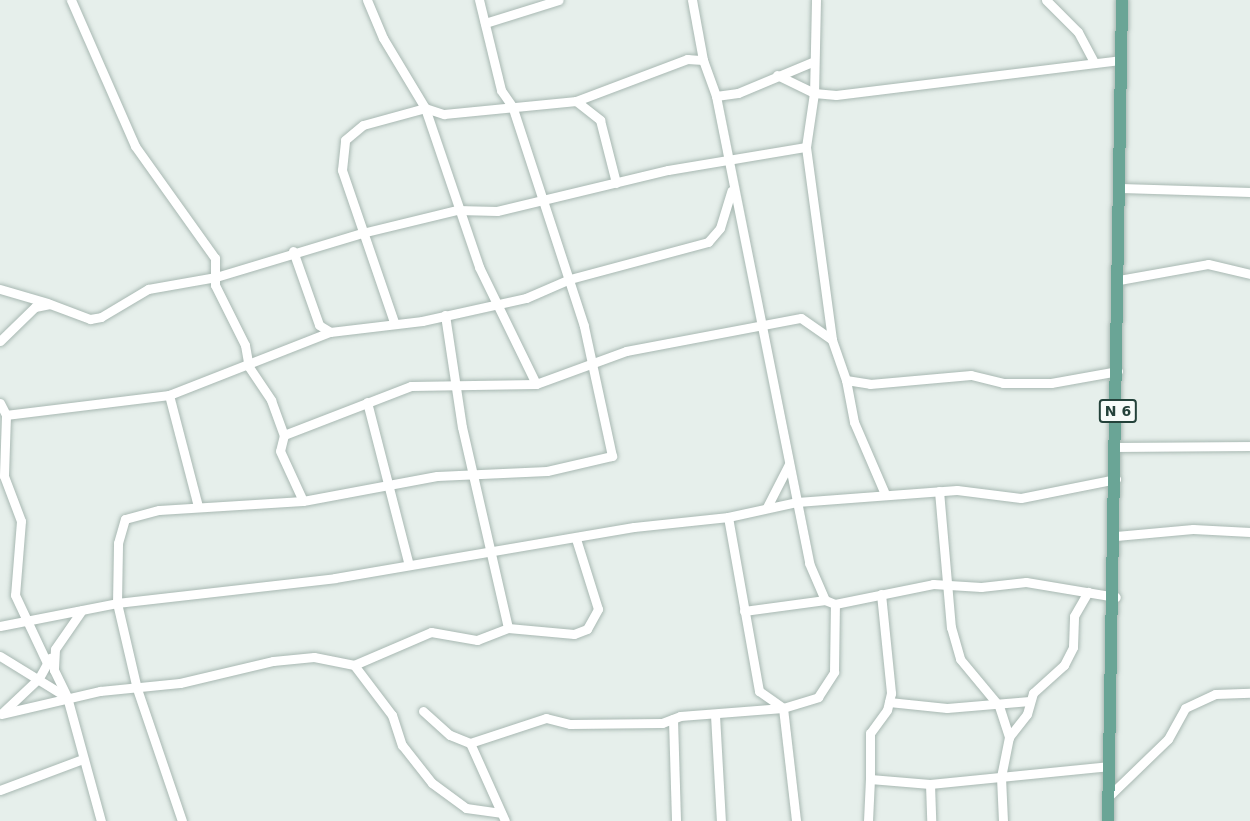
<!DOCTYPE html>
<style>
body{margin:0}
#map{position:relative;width:1250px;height:821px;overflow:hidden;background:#e6efeb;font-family:"DejaVu Sans",sans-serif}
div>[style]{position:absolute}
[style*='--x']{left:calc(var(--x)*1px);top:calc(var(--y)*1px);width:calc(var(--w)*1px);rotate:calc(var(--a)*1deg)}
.roads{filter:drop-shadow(0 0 2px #a8b8b2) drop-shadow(0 0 2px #a8b8b2)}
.minor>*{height:9px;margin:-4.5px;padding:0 4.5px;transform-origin:4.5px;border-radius:4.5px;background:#fff}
.major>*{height:12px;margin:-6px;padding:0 6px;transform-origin:6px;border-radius:6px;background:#6aa596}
span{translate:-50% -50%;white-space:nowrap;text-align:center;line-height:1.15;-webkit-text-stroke:4.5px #f7fbf9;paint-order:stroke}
.shield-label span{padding:2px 4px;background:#f7fbf9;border:2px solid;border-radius:4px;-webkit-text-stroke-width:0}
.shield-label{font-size:14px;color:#24423a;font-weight:700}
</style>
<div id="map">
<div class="roads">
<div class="minor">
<div style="--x:71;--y:0;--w:159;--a:66.3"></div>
<div style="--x:135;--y:146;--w:138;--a:54.5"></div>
<div style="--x:215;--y:258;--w:27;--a:90"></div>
<div style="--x:215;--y:285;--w:67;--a:63.4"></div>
<div style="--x:245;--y:345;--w:22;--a:80"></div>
<div style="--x:249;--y:367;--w:40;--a:56"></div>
<div style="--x:271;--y:400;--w:37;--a:70"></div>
<div style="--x:284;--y:435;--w:16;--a:104"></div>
<div style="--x:280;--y:451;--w:55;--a:65.3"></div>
<div style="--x:367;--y:0;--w:41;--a:67.2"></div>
<div style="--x:383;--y:38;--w:82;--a:59"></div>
<div style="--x:425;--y:108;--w:168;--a:71.2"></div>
<div style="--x:479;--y:267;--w:130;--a:64"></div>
<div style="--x:692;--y:0;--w:61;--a:79.6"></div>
<div style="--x:816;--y:0;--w:93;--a:91.2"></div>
<div style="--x:814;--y:93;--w:55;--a:98.4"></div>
<div style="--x:806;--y:147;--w:195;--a:82.3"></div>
<div style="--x:1046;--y:0;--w:45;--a:45"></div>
<div style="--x:1078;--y:32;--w:32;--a:62"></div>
<div style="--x:485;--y:23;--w:77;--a:-17.3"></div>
<div style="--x:777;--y:75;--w:41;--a:25.9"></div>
<div style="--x:814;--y:93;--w:22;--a:5"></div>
<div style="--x:836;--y:95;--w:286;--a:-7"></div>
<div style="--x:716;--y:96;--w:22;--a:-8"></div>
<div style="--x:738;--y:93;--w:80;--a:-22.7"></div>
<div style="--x:576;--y:101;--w:31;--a:38"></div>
<div style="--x:600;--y:120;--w:65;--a:75.7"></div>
<div style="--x:1121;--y:188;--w:129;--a:1.8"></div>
<div style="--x:293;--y:251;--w:78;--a:70.6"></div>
<div style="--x:319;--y:325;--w:13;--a:32"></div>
<div style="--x:1119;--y:280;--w:90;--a:-10.2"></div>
<div style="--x:1208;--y:264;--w:43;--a:13.4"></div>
<div style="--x:0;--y:289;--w:50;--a:16.3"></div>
<div style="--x:445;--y:315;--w:113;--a:81.4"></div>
<div style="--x:462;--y:427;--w:206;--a:77.1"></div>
<div style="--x:394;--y:322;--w:161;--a:-108.9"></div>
<div style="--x:342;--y:170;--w:30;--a:-84"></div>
<div style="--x:345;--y:140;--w:23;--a:-40"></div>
<div style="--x:363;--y:125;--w:64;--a:-15.3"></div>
<div style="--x:425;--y:108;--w:20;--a:18"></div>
<div style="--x:444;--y:114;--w:133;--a:-5.6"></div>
<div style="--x:576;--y:101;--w:119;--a:-20.7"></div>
<div style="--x:687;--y:59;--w:16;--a:4"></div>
<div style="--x:703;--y:60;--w:38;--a:70"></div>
<div style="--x:716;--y:96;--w:476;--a:78.7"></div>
<div style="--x:809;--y:563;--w:40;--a:66.6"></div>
<div style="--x:825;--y:600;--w:11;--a:22"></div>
<div style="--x:835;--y:604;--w:100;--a:-11.5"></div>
<div style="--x:933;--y:584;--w:48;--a:3.6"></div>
<div style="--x:981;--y:587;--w:45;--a:-6.3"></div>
<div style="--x:1026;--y:582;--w:91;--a:9.5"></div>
<div style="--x:0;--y:341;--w:49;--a:-44.2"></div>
<div style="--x:35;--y:307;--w:15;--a:-11"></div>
<div style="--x:50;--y:304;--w:43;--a:20.6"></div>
<div style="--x:90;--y:319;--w:11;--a:-10"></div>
<div style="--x:101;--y:317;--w:55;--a:-30.8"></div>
<div style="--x:148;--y:289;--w:69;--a:-10"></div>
<div style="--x:216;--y:277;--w:152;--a:-16.8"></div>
<div style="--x:362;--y:233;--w:98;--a:-13.6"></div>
<div style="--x:457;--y:210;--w:40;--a:1.4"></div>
<div style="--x:497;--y:211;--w:176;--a:-13.5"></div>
<div style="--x:668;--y:170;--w:140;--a:-9.5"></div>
<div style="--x:846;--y:380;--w:43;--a:79.2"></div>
<div style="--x:854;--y:422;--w:78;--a:66.7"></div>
<div style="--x:169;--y:395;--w:173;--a:-21.4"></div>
<div style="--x:330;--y:332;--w:93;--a:-6.8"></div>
<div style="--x:422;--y:321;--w:107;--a:-12.5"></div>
<div style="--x:526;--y:298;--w:48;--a:-23.4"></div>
<div style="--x:570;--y:279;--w:143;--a:-15"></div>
<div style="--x:708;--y:242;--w:18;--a:-49"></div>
<div style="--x:720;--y:228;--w:39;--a:-73"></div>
<div style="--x:367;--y:402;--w:168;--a:75.6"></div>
<div style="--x:0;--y:403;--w:13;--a:63"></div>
<div style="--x:6;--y:415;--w:61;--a:91.9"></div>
<div style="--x:4;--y:476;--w:48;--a:69.3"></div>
<div style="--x:21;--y:521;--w:74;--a:94.6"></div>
<div style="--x:15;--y:595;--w:75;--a:64.8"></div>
<div style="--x:6;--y:415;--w:164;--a:-7"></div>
<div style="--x:169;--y:395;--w:115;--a:75.4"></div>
<div style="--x:284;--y:435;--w:136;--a:-21.1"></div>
<div style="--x:411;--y:386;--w:125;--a:-0.9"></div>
<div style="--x:536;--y:384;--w:96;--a:-20.1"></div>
<div style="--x:626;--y:351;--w:178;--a:-10.7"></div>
<div style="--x:801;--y:318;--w:38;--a:35"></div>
<div style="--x:832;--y:340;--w:42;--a:70.7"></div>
<div style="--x:846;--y:380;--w:24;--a:9"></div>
<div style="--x:870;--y:384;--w:101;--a:-5.1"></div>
<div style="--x:971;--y:375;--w:33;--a:14"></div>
<div style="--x:1003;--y:383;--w:48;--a:0"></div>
<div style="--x:1051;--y:383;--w:68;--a:-10.2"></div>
<div style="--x:1118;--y:447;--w:132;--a:-0.4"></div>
<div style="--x:939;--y:491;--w:137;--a:85"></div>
<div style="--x:951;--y:627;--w:33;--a:74"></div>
<div style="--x:960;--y:659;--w:61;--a:50.3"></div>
<div style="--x:999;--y:706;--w:33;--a:72"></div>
<div style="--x:767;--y:507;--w:48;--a:-62.9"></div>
<div style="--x:728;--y:517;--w:177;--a:79.9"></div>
<div style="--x:759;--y:691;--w:29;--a:35"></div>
<div style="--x:783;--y:708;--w:114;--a:83.4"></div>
<div style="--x:1116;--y:536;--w:77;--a:-5.2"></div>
<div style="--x:1193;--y:529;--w:57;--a:3"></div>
<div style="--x:881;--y:594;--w:100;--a:84.2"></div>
<div style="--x:891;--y:693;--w:17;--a:103"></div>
<div style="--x:887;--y:710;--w:29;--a:126"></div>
<div style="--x:870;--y:733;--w:46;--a:90"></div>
<div style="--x:870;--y:779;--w:60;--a:4.8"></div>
<div style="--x:930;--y:784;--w:181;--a:-5.7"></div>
<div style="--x:82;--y:610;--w:47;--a:124.7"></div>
<div style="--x:55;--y:649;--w:21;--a:93"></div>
<div style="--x:54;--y:670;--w:30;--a:64"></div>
<div style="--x:67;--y:697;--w:129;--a:74.7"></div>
<div style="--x:744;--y:611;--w:82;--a:-7.7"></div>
<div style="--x:0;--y:626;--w:119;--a:-11.1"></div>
<div style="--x:117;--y:603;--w:219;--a:-6.5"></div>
<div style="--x:335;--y:578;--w:303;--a:-9.7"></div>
<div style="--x:634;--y:527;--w:95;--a:-6.1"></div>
<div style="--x:728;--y:517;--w:71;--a:-12.3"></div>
<div style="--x:797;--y:502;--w:160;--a:-4.3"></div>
<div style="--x:957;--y:490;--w:64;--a:7.1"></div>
<div style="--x:1021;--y:498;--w:97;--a:-11.3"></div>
<div style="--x:0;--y:656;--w:76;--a:31.6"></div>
<div style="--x:354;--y:665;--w:63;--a:52.8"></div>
<div style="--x:392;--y:715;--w:32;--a:72"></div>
<div style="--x:402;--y:745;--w:48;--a:51.7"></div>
<div style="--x:432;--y:783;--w:42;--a:36.3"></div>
<div style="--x:466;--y:808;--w:35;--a:8"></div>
<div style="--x:889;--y:702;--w:58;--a:5.9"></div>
<div style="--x:947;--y:708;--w:83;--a:-4.8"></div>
<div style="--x:423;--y:711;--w:36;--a:42"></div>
<div style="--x:450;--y:735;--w:22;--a:22"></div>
<div style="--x:470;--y:743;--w:85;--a:65.8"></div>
<div style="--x:2;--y:713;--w:51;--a:-43.4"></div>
<div style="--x:39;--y:678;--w:23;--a:-61"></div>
<div style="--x:1;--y:714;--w:102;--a:-13.1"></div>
<div style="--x:100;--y:691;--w:80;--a:-5.7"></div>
<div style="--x:180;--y:683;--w:96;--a:-13.3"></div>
<div style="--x:273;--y:661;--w:41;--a:-5.6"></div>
<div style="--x:314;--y:657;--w:41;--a:11.3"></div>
<div style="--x:354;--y:665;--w:84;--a:-23.2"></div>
<div style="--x:431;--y:632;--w:47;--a:9.9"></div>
<div style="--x:477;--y:640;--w:33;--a:-21"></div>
<div style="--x:508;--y:628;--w:66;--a:5.2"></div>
<div style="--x:574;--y:634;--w:14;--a:-21"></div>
<div style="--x:587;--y:629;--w:23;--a:-61"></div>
<div style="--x:598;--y:609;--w:73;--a:-107.4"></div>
<div style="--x:715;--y:715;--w:106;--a:86.8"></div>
<div style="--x:673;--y:719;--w:102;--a:88.3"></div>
<div style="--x:470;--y:743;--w:80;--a:-18.2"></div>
<div style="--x:546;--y:718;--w:25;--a:14"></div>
<div style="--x:570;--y:724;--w:92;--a:-0.6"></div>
<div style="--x:662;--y:723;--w:19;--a:-21"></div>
<div style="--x:680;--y:716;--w:103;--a:-4.4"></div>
<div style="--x:783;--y:708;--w:37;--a:-17"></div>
<div style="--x:818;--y:697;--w:30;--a:-57"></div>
<div style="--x:834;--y:672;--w:68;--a:-89.2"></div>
<div style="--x:930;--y:784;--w:37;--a:88"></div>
<div style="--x:0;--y:790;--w:89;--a:-20.5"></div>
<div style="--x:1108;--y:797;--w:83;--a:-44"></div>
<div style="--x:1168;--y:739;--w:35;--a:-61"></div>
<div style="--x:1185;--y:708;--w:33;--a:-25"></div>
<div style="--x:1215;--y:694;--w:35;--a:-2"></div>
<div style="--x:182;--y:821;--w:139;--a:-108.8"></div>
<div style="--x:137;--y:689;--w:88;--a:-103.1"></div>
<div style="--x:117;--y:603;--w:60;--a:-89"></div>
<div style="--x:118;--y:543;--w:25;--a:-74"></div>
<div style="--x:125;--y:519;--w:35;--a:-15"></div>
<div style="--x:159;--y:510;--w:144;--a:-3.6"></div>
<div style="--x:303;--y:501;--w:136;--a:-10.6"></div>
<div style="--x:437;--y:476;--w:110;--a:-2.6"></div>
<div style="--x:547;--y:471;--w:67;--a:-13"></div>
<div style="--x:612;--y:456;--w:133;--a:-102.2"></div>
<div style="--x:584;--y:326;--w:231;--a:-108.1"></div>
<div style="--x:512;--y:106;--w:19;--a:-125"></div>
<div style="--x:501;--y:90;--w:93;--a:-103.7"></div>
<div style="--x:868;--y:821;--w:42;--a:-87.3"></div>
<div style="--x:1003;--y:821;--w:44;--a:-92.6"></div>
<div style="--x:1001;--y:777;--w:41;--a:-78.7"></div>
<div style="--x:1009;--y:737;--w:29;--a:-52"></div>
<div style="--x:1027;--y:714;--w:22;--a:-74"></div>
<div style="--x:1033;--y:693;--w:42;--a:-42.1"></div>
<div style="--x:1064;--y:665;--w:20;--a:-63"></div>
<div style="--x:1073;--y:647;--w:31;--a:-88"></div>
<div style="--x:1074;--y:616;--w:28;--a:-60"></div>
</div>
<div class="major">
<div style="--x:1108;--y:821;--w:821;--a:-89.02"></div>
</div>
</div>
<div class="shield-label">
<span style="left:1118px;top:411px">N 6</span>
</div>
</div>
